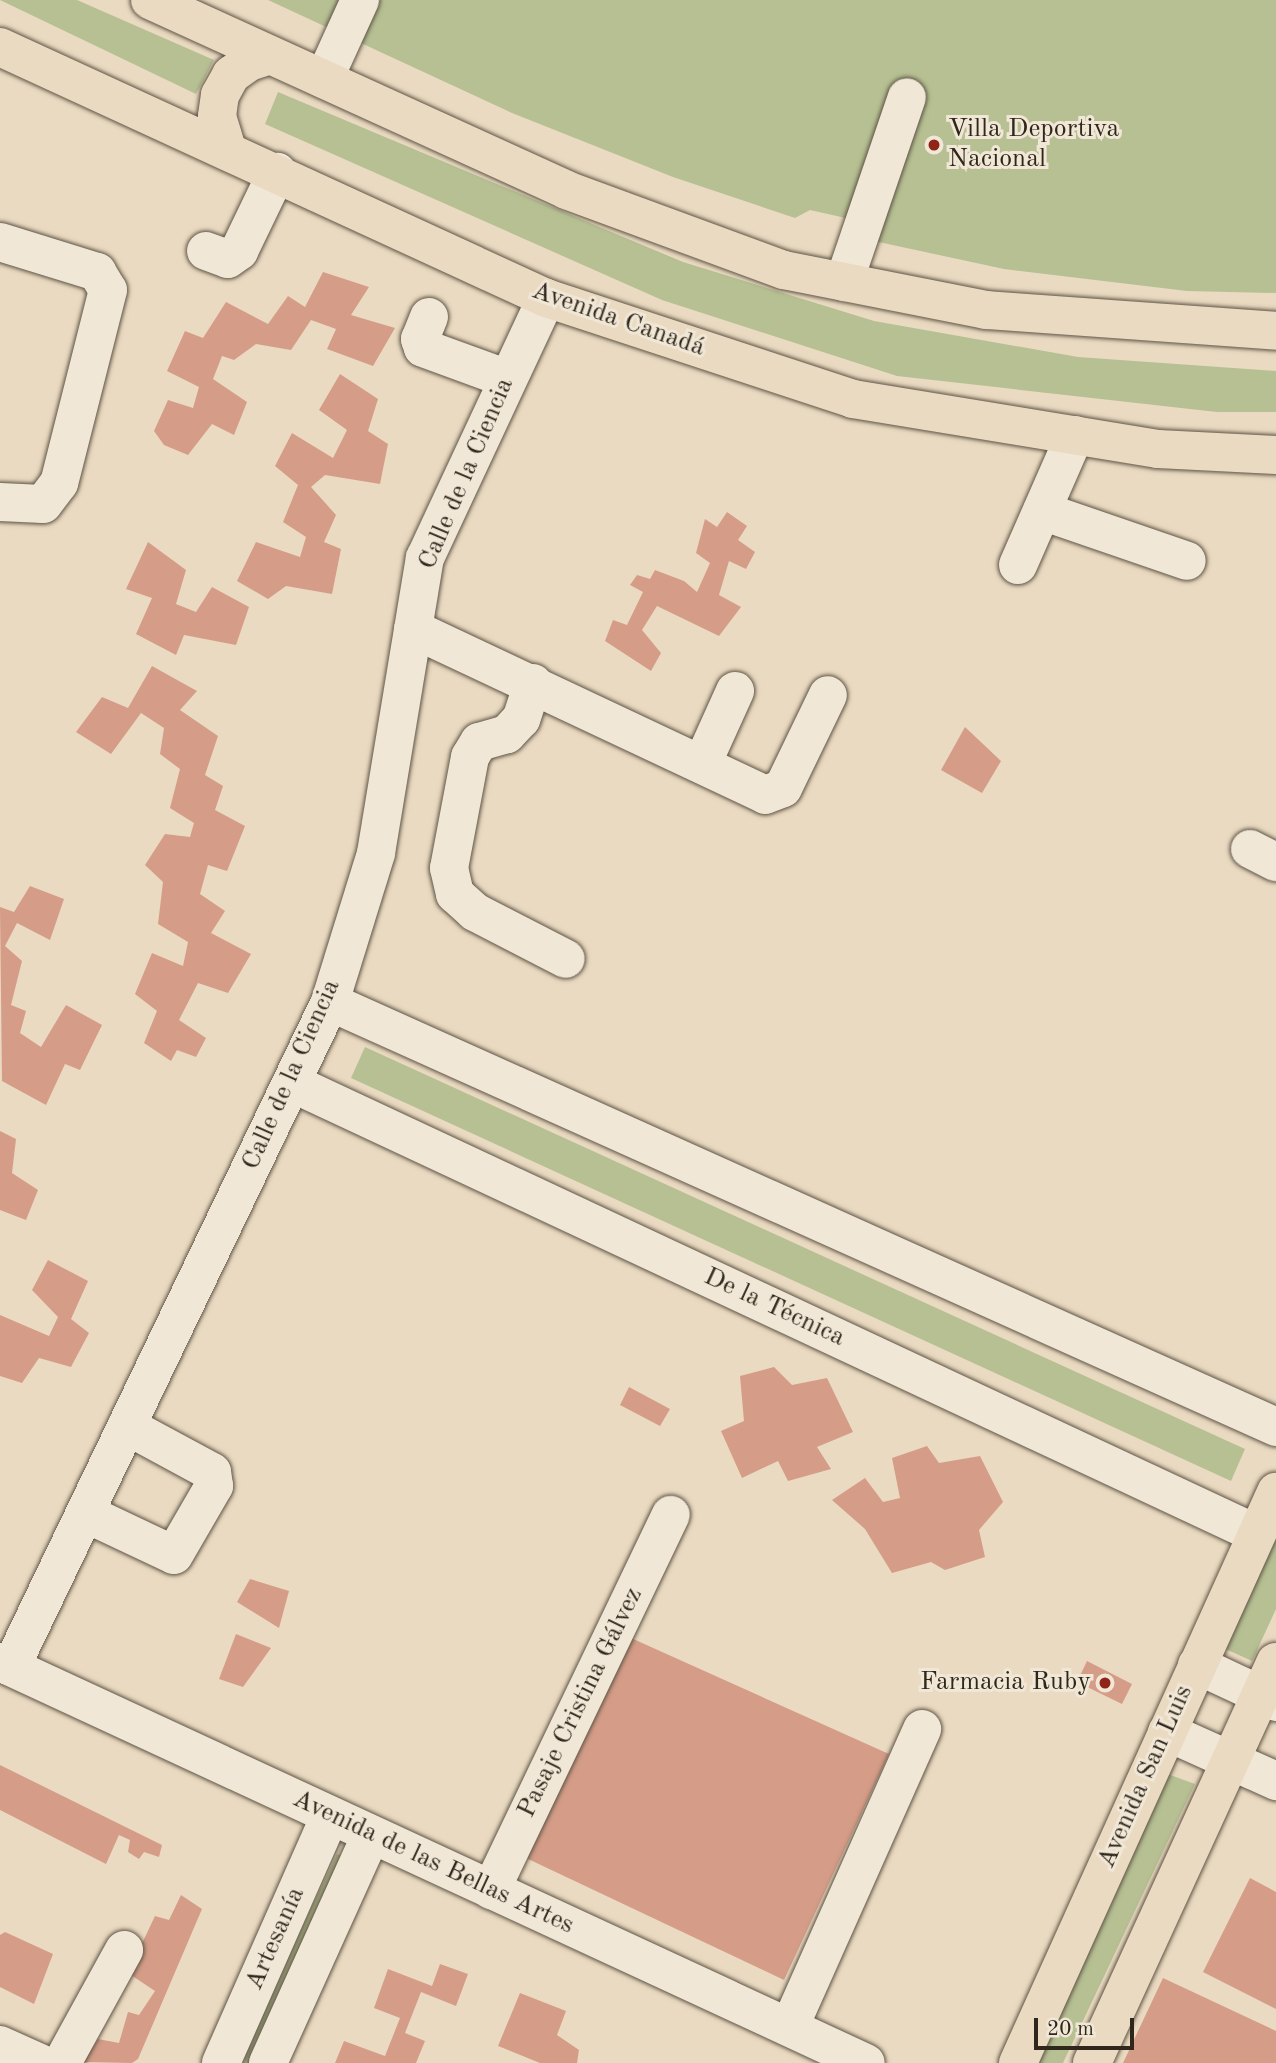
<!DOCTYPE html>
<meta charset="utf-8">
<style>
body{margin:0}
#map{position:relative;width:1276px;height:2063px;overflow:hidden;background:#eadac1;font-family:"Old Standard TT",serif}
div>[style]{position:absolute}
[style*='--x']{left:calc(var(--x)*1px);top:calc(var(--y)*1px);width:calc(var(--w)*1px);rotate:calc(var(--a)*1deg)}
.green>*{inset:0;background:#b6c093}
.building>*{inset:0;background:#d59d88}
.roads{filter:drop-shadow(0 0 2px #5e5445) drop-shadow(0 0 2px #5e5445)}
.minor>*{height:38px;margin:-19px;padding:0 19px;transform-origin:19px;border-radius:19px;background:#f1e7d7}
.major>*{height:38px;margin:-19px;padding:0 19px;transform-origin:19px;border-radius:19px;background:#eadac1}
.dots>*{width:19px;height:19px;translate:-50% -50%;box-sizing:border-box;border:4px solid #f1e7d7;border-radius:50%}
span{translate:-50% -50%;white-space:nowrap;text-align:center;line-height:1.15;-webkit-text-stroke:6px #f1e7d7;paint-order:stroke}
.poi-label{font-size:26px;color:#30271c}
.left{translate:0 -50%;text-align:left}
.right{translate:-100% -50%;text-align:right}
.street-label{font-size:26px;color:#30271c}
.scale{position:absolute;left:1034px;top:2018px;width:100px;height:32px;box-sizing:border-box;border:4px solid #30271c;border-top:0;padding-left:9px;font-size:21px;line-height:24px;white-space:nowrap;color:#30271c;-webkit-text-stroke:5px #f1e7d7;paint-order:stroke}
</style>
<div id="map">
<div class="green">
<div style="clip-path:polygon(0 0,77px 0,214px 60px,196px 94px)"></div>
<div style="clip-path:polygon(268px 0,1276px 0,1276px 293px,1187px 291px,1004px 269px,860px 238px,850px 219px,810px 210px,795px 218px,673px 177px,512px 113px)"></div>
<div style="clip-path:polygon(278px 92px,683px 262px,874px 321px,1078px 357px,1276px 371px,1276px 412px,1217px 412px,897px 376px,662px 300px,265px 124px)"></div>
<div style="clip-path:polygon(365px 1047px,1245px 1449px,1231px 1481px,351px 1078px)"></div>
<div style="clip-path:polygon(1276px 1528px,1276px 1609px,1252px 1661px,1221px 1647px)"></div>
<div style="clip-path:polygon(1162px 1772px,1195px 1784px,1063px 2063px,1030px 2063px)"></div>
<div style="clip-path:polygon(337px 1854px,348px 1858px,253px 2063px,237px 2063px)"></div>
</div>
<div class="building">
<div style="clip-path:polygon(323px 272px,369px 287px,351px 315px,395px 328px,373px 366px,327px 349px,336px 329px,311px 320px,291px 350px,256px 344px,234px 360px,222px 356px,213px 379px,247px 402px,234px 435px,212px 424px,188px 455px,164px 445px,154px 431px,168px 400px,193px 408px,199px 387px,167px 371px,185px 331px,203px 338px,226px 302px,268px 324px,288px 296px,305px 307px)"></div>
<div style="clip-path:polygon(340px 374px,378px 399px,368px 431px,388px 444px,380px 484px,325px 475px,311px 487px,336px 515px,324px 542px,341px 549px,332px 594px,286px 586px,268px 599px,237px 581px,256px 542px,300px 557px,306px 537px,283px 522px,298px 485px,275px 466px,292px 433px,333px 458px,347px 430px,319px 410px)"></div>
<div style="clip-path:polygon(727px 512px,747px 526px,738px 540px,755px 552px,746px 569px,729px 561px,719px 595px,741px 607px,719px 636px,657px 606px,642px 630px,661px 653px,651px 671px,605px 641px,613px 620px,627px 625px,643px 592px,630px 585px,637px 575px,650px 579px,655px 570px,684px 581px,697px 592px,710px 563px,696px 553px,705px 519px,717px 527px)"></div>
<div style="clip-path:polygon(148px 542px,186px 570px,176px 604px,196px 612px,212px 587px,249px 607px,236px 645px,184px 635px,176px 655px,136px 634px,152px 598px,126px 589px)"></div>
<div style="clip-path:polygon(152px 666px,197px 691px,180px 710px,218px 736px,205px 775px,223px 786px,215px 810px,245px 826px,227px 871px,208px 865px,200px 894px,225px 911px,211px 933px,251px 954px,228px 993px,198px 983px,179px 1020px,206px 1038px,196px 1057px,177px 1050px,171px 1061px,144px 1043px,157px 1011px,135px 994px,152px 953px,183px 966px,188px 942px,158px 924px,163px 882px,145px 865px,165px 834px,190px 837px,194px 823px,170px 808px,180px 769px,160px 754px,164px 728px,141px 713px,111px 754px,76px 732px,102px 697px,128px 708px)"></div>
<div style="clip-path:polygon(965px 727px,1001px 761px,982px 793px,941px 770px)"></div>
<div style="clip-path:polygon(30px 886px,64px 899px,50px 940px,17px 923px,5px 946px,22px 961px,11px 1005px,26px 1011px,20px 1033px,41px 1047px,66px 1005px,102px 1025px,80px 1070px,65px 1064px,46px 1105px,2px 1081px,0 907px,14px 912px)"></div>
<div style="clip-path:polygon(0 1131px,16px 1139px,12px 1173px,38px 1190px,26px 1220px,0 1210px)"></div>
<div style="clip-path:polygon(48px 1260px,88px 1281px,71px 1319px,89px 1333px,71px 1367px,39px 1358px,22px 1383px,0 1376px,0 1315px,49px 1336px,58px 1317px,32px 1290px)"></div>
<div style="clip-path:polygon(774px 1367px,792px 1385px,827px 1378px,853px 1432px,817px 1447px,831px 1469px,788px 1481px,778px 1461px,742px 1478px,721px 1431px,744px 1421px,740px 1376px)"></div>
<div style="clip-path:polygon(629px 1387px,670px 1409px,660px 1426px,620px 1405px)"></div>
<div style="clip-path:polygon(927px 1446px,939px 1463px,980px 1456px,1003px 1502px,979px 1530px,985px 1557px,945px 1570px,931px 1562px,892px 1573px,865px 1529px,832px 1500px,865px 1478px,883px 1502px,900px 1498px,892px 1458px)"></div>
<div style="clip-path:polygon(250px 1579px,289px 1591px,279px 1628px,237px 1602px)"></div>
<div style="clip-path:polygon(236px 1634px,271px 1648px,243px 1687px,219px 1679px)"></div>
<div style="clip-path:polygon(631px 1638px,889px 1754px,784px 1980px,526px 1858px)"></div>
<div style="clip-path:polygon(1087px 1661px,1132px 1684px,1122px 1704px,1077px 1682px)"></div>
<div style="clip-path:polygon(0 1765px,162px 1845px,159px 1857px,144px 1852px,139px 1859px,128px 1852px,130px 1840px,119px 1835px,106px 1864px,0 1810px)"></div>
<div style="clip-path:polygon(1250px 1878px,1276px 1892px,1276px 2009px,1203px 1972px)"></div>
<div style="clip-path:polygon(181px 1895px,202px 1909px,138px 2059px,132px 2063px,83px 2062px,98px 2039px,119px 2043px,128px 2012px,139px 2015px,155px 1991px,128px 1973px,155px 1916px,169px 1920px)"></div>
<div style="clip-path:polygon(5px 1932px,53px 1954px,34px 2004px,0 1987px,0 1935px)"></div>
<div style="clip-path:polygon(440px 1964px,468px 1974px,456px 2006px,421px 1992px,405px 2033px,425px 2041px,416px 2063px,335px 2063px,344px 2041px,385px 2056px,400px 2018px,374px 2008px,388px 1969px,432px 1986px)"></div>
<div style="clip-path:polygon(1163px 1978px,1276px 2031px,1276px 2063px,1123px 2063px)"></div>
<div style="clip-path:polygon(520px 1993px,566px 2011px,557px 2035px,579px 2050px,577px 2063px,540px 2063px,498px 2046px)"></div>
</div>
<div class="roads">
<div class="minor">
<div style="--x:324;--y:79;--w:87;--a:-65.5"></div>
<div style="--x:0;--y:242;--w:102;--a:17.2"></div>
<div style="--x:97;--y:272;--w:21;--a:59"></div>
<div style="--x:108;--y:290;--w:199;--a:104.2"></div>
<div style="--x:59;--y:483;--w:26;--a:127"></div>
<div style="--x:43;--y:504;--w:43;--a:-177.3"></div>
<div style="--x:206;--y:251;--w:23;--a:20"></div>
<div style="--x:228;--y:259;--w:14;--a:-36"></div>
<div style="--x:239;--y:251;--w:88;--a:-64.3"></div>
<div style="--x:844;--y:282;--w:195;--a:-71.2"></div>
<div style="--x:429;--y:317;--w:24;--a:112"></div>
<div style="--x:420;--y:339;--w:9;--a:72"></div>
<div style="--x:423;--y:348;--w:90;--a:20"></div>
<div style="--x:1042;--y:511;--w:153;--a:19"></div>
<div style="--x:1018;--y:565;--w:142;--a:-66.3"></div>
<div style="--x:413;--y:629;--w:389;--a:25.2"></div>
<div style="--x:765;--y:795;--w:19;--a:-21"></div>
<div style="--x:783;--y:788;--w:103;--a:-64.2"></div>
<div style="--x:533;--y:683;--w:38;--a:108"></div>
<div style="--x:521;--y:719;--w:21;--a:133"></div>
<div style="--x:507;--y:734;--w:29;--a:164"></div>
<div style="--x:479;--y:742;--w:17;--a:121"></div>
<div style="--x:470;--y:757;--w:113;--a:100.7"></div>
<div style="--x:449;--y:868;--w:27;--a:77"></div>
<div style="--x:455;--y:894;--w:27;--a:42"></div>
<div style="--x:475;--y:912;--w:102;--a:27.3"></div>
<div style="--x:703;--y:762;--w:78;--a:-65.7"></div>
<div style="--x:1250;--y:849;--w:29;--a:27"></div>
<div style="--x:330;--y:1002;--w:1037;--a:24.19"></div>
<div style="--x:292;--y:1083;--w:1065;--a:25.05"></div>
<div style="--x:85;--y:1513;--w:98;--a:25.3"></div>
<div style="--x:174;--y:1555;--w:80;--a:-59.9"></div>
<div style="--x:214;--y:1486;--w:14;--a:-98"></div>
<div style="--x:212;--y:1472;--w:97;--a:-151.6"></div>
<div style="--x:0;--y:1662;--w:954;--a:24.85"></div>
<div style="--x:1197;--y:1665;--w:87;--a:25.1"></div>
<div style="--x:11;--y:1667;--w:738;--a:-64.37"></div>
<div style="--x:330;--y:1002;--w:156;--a:-72.8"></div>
<div style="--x:376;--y:853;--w:299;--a:-80.6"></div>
<div style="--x:425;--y:558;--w:287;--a:-65"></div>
<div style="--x:1167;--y:1732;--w:120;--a:24.2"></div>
<div style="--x:491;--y:1890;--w:416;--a:-64.4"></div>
<div style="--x:790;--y:2026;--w:325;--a:-66"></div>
<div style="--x:0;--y:2045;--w:44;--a:24.2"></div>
<div style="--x:62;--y:2063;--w:129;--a:-61.2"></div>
<div style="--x:221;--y:2063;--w:270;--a:-66.2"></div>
<div style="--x:268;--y:2063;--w:250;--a:-65.7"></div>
</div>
<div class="major">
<div style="--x:150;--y:0;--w:457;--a:24.5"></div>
<div style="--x:566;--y:190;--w:232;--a:20.2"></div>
<div style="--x:784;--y:270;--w:206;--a:11.2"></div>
<div style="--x:986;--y:310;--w:291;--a:4.1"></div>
<div style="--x:0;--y:47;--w:601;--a:24.69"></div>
<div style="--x:546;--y:298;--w:323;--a:18.2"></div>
<div style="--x:853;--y:399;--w:309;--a:9.3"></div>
<div style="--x:1158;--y:449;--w:118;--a:2.9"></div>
<div style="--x:227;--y:149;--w:34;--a:-107"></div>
<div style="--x:217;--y:116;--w:21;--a:-82"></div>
<div style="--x:220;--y:95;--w:23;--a:-61"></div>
<div style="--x:231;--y:75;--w:22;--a:-36"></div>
<div style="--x:249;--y:62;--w:22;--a:-18"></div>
<div style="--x:1018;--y:2063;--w:627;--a:-65.68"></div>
<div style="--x:1092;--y:2063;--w:441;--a:-65.4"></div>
</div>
</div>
<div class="dots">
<div style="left:934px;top:145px;background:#8f2418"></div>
<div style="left:1105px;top:1683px;background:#8f2418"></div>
</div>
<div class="poi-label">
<span class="left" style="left:948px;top:145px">Villa Deportiva<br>Nacional</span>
<span class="right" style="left:1091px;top:1683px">Farmacia Ruby</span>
</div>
<div class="street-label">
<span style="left:618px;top:320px;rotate:19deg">Avenida Canadá</span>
<span style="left:467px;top:474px;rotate:-67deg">Calle de la Ciencia</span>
<span style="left:292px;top:1075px;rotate:-66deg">Calle de la Ciencia</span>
<span style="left:774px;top:1308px;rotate:25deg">De la Técnica</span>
<span style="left:581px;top:1703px;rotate:-64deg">Pasaje Cristina Gálvez</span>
<span style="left:1146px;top:1777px;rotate:-66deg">Avenida San Luis</span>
<span style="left:433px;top:1863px;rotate:25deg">Avenida de las Bellas Artes</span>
<span style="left:276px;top:1939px;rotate:-66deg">Artesanía</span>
</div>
<div class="scale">20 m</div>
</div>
